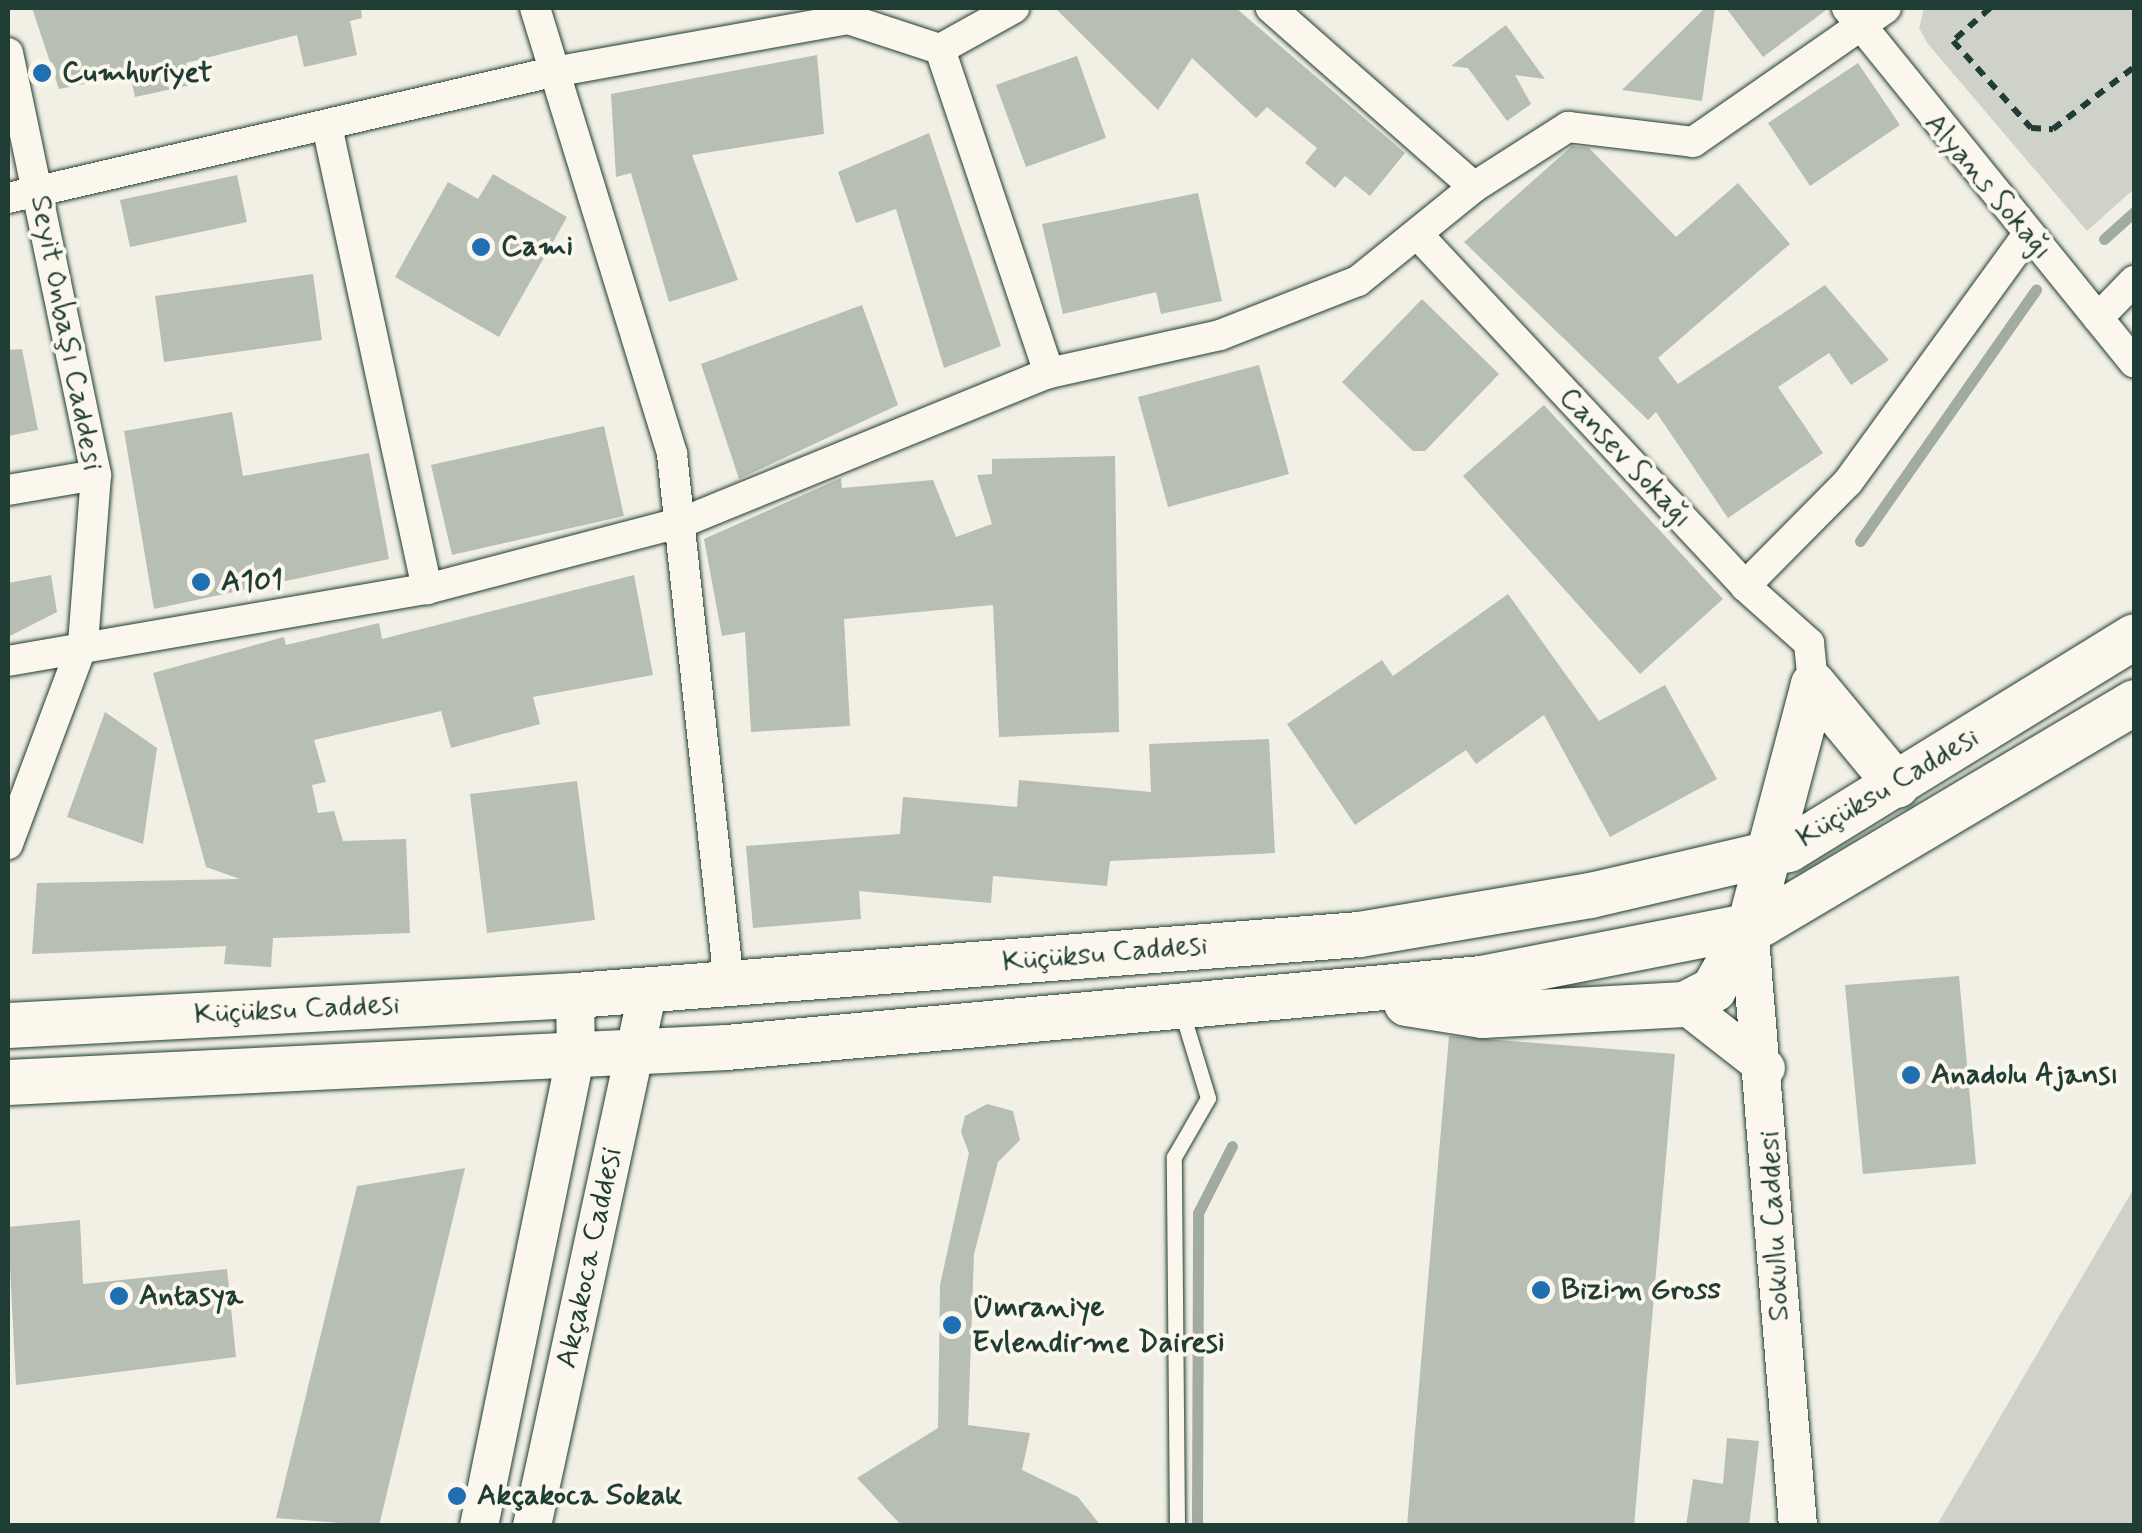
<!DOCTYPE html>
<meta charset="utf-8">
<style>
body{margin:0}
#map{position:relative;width:2142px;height:1533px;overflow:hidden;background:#f2f0e5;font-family:Mynerve,sans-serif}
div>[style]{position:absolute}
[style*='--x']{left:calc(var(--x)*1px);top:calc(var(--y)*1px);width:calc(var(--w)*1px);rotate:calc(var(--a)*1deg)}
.green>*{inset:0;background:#cfd2c8}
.stream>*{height:11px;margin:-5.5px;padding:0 5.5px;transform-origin:5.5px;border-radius:5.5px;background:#a2aba1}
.building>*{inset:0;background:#b7beb3}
.path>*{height:6px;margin-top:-3px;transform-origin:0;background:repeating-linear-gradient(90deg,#1f3d34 0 10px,transparent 0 18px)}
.roads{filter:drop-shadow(0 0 2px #1f3d34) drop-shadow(0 0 2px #1f3d34)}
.service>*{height:15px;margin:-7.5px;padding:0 7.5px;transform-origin:7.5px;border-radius:7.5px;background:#fbf7ec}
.minor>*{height:30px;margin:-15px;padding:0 15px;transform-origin:15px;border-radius:15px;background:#fbf7ec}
.tertiary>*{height:38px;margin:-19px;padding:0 19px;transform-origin:19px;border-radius:19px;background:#fbf7ec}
.primary>*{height:45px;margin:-22.5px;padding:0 22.5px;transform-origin:22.5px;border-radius:22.5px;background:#fbf7ec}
.dots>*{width:28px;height:28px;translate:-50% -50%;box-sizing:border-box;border:5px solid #fbf7ec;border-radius:50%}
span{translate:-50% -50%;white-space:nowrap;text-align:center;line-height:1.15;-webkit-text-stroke:8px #fbf7ec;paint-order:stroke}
.poi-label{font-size:30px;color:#1f3d34;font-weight:700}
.left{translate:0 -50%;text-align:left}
.street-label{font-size:30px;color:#1f3d34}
.frame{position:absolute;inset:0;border:10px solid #1f3d34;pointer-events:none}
</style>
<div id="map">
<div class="green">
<div style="clip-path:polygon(1924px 8px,2134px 8px,2134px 189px,2087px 231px,1928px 44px,1919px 28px)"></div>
<div style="clip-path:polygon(2134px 1188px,2134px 1525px,1937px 1525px)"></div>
</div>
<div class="stream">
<div style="--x:2104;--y:239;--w:40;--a:-42"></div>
<div style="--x:1860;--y:541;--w:307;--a:-55"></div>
<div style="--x:1197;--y:1526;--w:313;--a:-89.8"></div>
<div style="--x:1198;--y:1213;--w:75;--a:-63.1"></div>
</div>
<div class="building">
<div style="clip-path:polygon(32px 8px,361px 8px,362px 18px,350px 21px,357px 55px,304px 67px,297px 35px,186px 63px,191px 85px,135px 97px,130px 75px,59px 89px)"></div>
<div style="clip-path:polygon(1055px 8px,1236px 8px,1405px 153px,1370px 196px,1345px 176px,1335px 188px,1305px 163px,1317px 148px,1267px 107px,1256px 118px,1192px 58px,1158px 110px)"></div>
<div style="clip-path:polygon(1705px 8px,1715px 8px,1702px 101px,1622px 90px)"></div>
<div style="clip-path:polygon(1726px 8px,1829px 8px,1763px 57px)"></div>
<div style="clip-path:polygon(1506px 25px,1545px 79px,1515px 75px,1531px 104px,1507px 121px,1468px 68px,1451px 66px)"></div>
<div style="clip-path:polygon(817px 55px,824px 134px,692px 155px,738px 280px,669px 302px,631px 173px,616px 177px,611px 94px)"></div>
<div style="clip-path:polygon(1077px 56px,1106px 138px,1026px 167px,996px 85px)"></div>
<div style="clip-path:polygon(1858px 63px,1900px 125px,1810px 186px,1768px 123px)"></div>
<div style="clip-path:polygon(929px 133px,1001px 346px,944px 368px,896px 209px,856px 223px,838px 172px)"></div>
<div style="clip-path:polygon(1572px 146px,1589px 148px,1676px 237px,1738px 183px,1790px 244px,1658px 358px,1678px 384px,1825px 285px,1889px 360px,1851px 385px,1829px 353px,1778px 387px,1823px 453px,1728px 518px,1656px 412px,1648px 420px,1464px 242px)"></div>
<div style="clip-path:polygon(493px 174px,567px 217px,499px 337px,395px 277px,448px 182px,478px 199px)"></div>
<div style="clip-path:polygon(237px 175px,247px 222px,130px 247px,120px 200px)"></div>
<div style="clip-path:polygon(1198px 193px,1222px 301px,1161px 314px,1156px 292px,1063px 314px,1042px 224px)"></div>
<div style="clip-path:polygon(313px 274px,322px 340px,164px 362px,155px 296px)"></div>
<div style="clip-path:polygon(1422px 299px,1499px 374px,1425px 451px,1413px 451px,1342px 382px)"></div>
<div style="clip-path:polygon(862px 305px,898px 405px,739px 479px,701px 364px)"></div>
<div style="clip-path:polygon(22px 349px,38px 430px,8px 436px,8px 350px)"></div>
<div style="clip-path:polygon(1259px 365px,1289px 474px,1168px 507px,1138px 397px)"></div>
<div style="clip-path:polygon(1544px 405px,1723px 599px,1640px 674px,1463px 476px)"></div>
<div style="clip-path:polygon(232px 412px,243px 476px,369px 453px,389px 559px,154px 609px,124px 431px)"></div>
<div style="clip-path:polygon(604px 426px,624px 516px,452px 555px,431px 465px)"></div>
<div style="clip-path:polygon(1115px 456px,1119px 732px,999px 737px,993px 605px,844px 619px,850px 726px,751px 732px,745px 632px,722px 636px,704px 539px,841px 478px,842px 488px,933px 480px,956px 537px,992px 524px,977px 475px,992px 474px,992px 459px)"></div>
<div style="clip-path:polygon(51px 575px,57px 612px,8px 637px,8px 583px)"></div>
<div style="clip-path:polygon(634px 575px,653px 675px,533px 697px,540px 724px,451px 748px,441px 711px,314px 740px,326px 782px,312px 785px,318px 813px,334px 811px,343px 841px,406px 839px,410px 933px,273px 938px,271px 967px,224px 964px,226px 946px,32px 954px,37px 883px,240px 879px,206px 867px,153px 673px,284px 637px,286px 645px,379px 623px,382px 639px)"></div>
<div style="clip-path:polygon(1508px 594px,1599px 721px,1665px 685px,1717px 779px,1610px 837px,1544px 715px,1476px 764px,1466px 750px,1355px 825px,1287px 724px,1382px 660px,1393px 676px)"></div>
<div style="clip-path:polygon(105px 712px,157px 748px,143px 844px,67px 817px)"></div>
<div style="clip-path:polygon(1269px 739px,1275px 853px,1110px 861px,1107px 886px,993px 876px,991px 903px,859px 891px,861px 919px,753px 928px,746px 846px,900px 834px,903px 797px,1017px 807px,1019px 780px,1151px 792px,1149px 744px)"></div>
<div style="clip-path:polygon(577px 781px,595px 920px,487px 933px,470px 794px)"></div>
<div style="clip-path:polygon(1959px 976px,1976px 1164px,1863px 1174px,1845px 985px)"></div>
<div style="clip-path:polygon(1449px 1036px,1675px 1054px,1634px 1526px,1407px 1526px)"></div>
<div style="clip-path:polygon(987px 1104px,1013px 1111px,1020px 1140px,998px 1162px,974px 1254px,968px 1425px,1030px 1433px,1022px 1470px,1078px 1497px,1101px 1526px,902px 1526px,857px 1478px,938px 1428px,940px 1285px,969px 1153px,961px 1132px,965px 1116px)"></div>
<div style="clip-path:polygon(465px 1168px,379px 1526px,276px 1518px,357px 1186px)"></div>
<div style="clip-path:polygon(80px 1220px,83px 1284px,227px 1269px,236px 1357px,16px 1385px,8px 1227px)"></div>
<div style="clip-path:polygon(1727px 1438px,1759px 1441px,1749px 1526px,1686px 1526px,1693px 1479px,1723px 1484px)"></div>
</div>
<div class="path">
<div style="--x:1990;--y:8;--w:50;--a:138.3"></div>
<div style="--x:1953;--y:41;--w:117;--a:48.1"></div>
<div style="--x:2031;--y:128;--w:22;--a:3"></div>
<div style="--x:2053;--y:129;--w:102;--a:-37.4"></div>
</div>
<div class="roads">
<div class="service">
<div style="--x:1177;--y:1526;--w:369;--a:-90.5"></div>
<div style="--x:1174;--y:1157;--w:68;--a:-60"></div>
<div style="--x:1208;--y:1098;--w:93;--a:-106.9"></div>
</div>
<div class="minor">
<div style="--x:535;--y:8;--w:467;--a:72.9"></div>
<div style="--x:672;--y:454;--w:533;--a:83.86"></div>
<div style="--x:1847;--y:8;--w:456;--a:51"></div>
<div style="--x:940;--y:49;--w:85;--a:-29"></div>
<div style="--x:8;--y:53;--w:431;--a:78.2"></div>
<div style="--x:96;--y:475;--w:169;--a:94.4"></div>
<div style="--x:83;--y:643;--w:215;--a:110.5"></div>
<div style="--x:327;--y:126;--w:474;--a:77.8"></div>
<div style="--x:1474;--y:187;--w:112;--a:-32.6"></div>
<div style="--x:1568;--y:127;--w:126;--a:6.8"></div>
<div style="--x:1693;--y:142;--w:235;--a:-34.8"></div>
<div style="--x:8;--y:198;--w:554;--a:-13.03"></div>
<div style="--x:548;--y:73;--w:305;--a:-10.2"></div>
<div style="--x:848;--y:19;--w:97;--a:18.1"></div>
<div style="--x:940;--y:49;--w:342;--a:71.4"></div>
<div style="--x:1419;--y:236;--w:478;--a:47"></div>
<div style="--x:1745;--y:586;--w:86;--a:41.7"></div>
<div style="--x:1809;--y:643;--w:41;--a:84.4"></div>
<div style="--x:2098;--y:318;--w:52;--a:-45.8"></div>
<div style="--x:8;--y:490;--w:89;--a:-9.7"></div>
<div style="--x:1745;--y:586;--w:146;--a:-45.3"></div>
<div style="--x:1848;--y:482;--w:306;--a:-54"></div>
<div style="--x:8;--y:661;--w:425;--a:-9.8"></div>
<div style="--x:427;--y:589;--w:265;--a:-14.7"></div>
<div style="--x:683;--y:522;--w:395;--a:-22.2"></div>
<div style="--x:1049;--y:373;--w:175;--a:-12.5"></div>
<div style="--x:1220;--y:335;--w:148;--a:-21.4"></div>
<div style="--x:1358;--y:281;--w:149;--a:-39"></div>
<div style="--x:1474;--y:187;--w:271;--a:-138.6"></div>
</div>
<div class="tertiary">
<div style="--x:1749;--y:926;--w:602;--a:85.33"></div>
<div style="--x:1684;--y:1004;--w:104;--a:38"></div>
<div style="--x:479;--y:1526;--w:482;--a:-78.4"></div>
<div style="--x:576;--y:1054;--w:59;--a:-91"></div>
<div style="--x:532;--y:1526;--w:548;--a:-77.79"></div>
</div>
<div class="primary">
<div style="--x:1406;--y:1003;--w:77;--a:9"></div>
<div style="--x:1482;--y:1015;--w:202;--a:-3.1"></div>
<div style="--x:1684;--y:1004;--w:33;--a:-27"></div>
<div style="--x:1713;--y:989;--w:73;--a:-60.3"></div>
<div style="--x:1749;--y:926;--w:250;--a:-75.2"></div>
<div style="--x:1813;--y:684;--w:131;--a:50.3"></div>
<div style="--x:8;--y:1025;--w:568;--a:-3.03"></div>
<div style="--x:575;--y:995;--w:786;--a:-4.45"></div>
<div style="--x:1359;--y:934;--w:234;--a:-9.6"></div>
<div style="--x:1590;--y:895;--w:203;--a:-13.1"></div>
<div style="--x:1788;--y:849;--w:406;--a:-31.6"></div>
<div style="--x:8;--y:1082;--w:719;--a:-2.79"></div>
<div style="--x:726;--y:1047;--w:758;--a:-5.22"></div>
<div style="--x:1481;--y:978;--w:286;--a:-11.1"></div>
<div style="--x:1762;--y:923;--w:433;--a:-30.7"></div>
</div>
</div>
<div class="dots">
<div style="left:42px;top:73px;background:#1f6fb2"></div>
<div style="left:481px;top:247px;background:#1f6fb2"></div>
<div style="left:201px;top:582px;background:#1f6fb2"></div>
<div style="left:1911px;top:1075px;background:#1f6fb2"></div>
<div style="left:1541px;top:1290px;background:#1f6fb2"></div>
<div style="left:119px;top:1296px;background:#1f6fb2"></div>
<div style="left:952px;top:1325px;background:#1f6fb2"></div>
<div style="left:457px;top:1496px;background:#1f6fb2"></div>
</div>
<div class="poi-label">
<span class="left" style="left:62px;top:73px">Cumhuriyet</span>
<span class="left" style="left:501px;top:247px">Cami</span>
<span class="left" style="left:221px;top:582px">A101</span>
<span class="left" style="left:1931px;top:1075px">Anadolu Ajansı</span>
<span class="left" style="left:1561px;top:1290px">Bizim Gross</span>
<span class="left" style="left:139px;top:1296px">Antasya</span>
<span class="left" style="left:972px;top:1325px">Ümraniye<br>Evlendirme Dairesi</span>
<span class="left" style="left:477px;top:1496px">Akçakoca Sokak</span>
</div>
<div class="street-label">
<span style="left:1988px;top:187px;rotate:50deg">Alyans Sokağı</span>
<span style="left:66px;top:333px;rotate:79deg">Seyit Onbaşı Caddesi</span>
<span style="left:1625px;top:458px;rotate:47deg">Cansev Sokağı</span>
<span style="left:1888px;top:788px;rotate:-31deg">Küçüksu Caddesi</span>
<span style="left:1105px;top:954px;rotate:-5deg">Küçüksu Caddesi</span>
<span style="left:297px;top:1010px;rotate:-3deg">Küçüksu Caddesi</span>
<span style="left:1775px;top:1226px;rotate:-93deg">Sokullu Caddesi</span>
<span style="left:590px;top:1258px;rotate:-78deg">Akçakoca Caddesi</span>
</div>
<div class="frame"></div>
</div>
